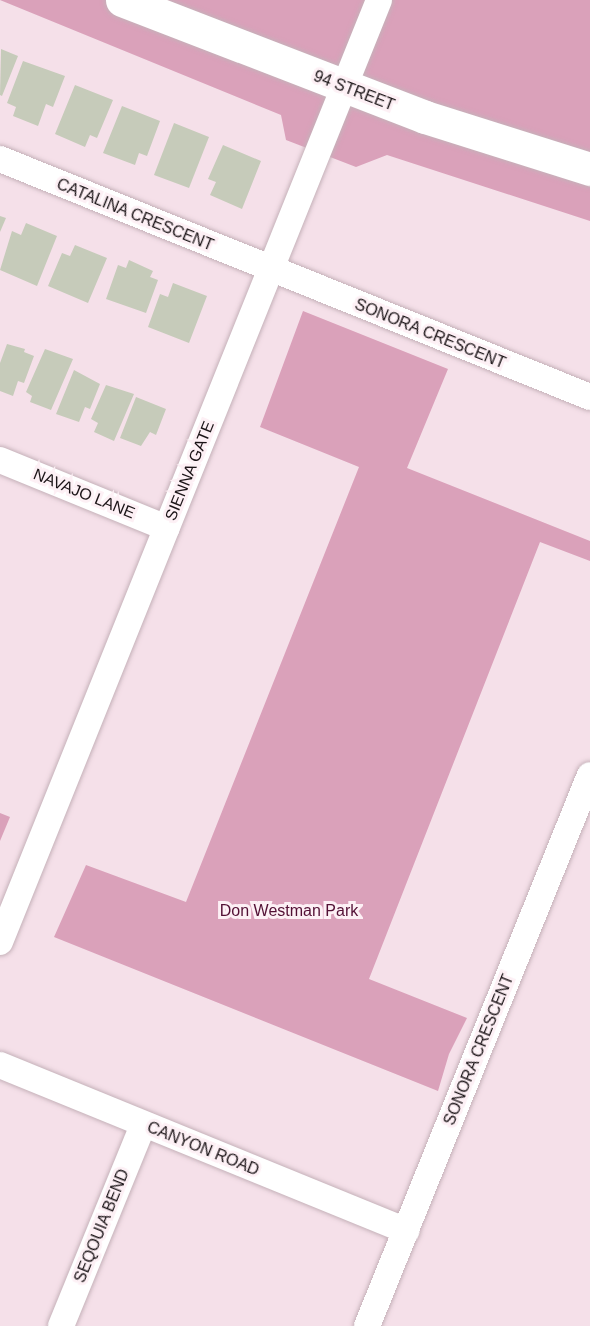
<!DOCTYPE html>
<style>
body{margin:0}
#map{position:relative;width:590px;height:1326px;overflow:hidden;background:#f5e0e9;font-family:Arial,sans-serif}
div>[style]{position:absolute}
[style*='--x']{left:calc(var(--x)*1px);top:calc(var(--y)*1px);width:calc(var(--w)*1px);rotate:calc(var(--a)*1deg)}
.green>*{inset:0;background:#daa1ba}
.building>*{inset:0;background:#c6cbba}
.roads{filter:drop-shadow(0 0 2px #c5b1b9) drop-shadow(0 0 2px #c5b1b9)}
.street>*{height:26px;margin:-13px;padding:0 13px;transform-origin:13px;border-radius:13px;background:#fff}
.secondary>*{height:33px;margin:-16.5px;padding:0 16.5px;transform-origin:16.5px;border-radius:16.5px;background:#fff}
span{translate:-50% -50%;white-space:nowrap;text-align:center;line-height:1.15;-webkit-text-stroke:6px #fdf0f5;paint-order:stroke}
.street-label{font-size:16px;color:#1b1417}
.park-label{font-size:16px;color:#531035}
</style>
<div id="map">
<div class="green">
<div style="clip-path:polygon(0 0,590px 0,590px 221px,387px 155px,356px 167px,286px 140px,281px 115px)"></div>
<div style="clip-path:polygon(303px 311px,448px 369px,407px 468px,590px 541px,590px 561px,540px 542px,369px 979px,467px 1018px,449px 1054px,438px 1091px,54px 937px,86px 865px,186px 902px,359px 467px,260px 427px)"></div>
<div style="clip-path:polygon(0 813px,10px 817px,0 841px)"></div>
</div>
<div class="building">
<div style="clip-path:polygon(1px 49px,18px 56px,2px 96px,0 95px)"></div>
<div style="clip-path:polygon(23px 61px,65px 76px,53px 107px,46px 104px,38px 126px,13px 116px,16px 107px,7px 103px)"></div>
<div style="clip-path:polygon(75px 85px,113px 100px,97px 138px,90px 135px,85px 147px,55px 134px)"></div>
<div style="clip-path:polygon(122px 106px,160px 121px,147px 156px,139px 153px,135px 165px,103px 153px)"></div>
<div style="clip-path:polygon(174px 123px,209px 137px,189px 188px,154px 175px)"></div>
<div style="clip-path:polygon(223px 145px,261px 161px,242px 209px,210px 195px,216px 182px,208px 179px)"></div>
<div style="clip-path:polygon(0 216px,6px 218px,0 232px)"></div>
<div style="clip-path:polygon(26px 223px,57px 236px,37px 286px,0 270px,12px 231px,21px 235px)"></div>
<div style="clip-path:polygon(75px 245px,107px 258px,88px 303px,48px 286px,62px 253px,70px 256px)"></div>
<div style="clip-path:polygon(129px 260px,153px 271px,150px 277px,158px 280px,146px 313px,106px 299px,118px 265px,126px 268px)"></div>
<div style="clip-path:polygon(173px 283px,207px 296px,189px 343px,148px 327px,160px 294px,168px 297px)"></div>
<div style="clip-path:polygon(7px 344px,25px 349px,24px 352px,34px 356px,24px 383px,18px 381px,13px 396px,0 391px,0 363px)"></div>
<div style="clip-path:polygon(45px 349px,73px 359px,51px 410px,30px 402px,32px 396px,26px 392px)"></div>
<div style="clip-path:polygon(74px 370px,100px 384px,90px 409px,85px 407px,79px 422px,56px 414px)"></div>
<div style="clip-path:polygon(106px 385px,134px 394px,114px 441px,94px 432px,98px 423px,91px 419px)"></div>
<div style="clip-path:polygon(136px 397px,166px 409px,156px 435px,150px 432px,141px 446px,120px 438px)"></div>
</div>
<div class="roads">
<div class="street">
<div style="--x:0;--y:159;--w:636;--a:21.97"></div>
<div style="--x:0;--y:460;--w:180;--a:22.2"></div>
<div style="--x:0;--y:942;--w:1015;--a:-68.08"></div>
<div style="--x:0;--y:1065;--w:439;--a:22.2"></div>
<div style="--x:61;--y:1326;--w:217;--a:-67.8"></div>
<div style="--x:367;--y:1326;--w:594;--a:-67.97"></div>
</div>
<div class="secondary">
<div style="--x:122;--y:0;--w:325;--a:21.1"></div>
<div style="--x:425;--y:117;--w:173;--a:17.5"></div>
</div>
</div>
<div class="street-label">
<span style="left:354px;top:91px;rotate:21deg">94 STREET</span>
<span style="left:135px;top:215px;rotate:22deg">CATALINA CRESCENT</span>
<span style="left:430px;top:334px;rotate:22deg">SONORA CRESCENT</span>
<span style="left:190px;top:471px;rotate:-68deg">SIENNA GATE</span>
<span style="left:84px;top:494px;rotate:22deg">NAVAJO LANE</span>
<span style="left:479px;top:1050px;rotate:-68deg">SONORA CRESCENT</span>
<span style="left:203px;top:1149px;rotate:22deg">CANYON ROAD</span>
<span style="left:102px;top:1226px;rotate:-68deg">SEQOUIA BEND</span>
</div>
<div class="park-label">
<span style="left:289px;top:911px">Don Westman Park</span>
</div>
</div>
